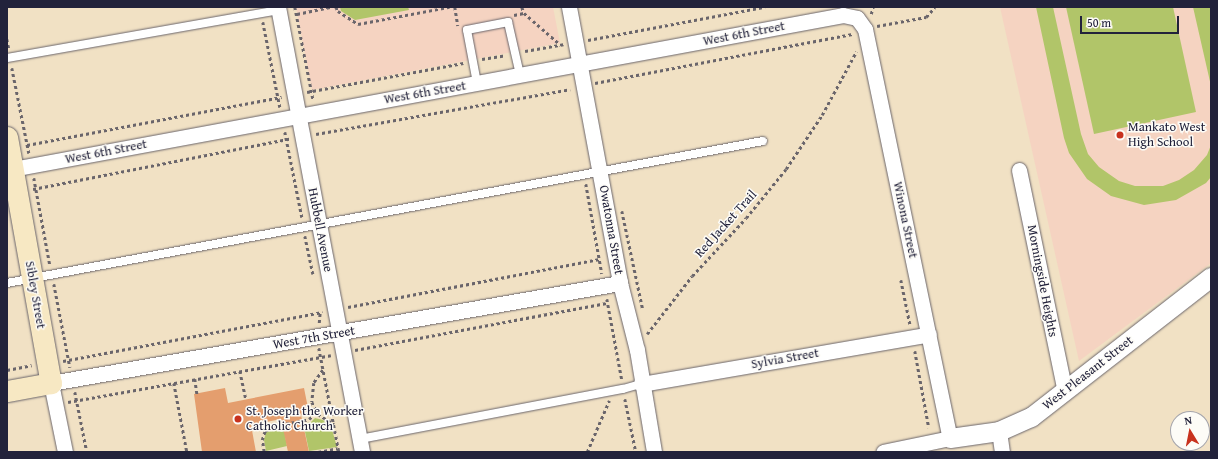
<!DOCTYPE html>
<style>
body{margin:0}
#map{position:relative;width:1218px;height:459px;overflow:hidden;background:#f1e1c4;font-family:"Gentium Book Plus",serif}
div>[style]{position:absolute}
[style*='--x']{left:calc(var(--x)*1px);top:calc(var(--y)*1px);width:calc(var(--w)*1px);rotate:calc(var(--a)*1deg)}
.built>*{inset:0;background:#f5d3c1}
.green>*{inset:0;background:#b1c569}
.building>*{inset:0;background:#e49e6e}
.path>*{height:2.5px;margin-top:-1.25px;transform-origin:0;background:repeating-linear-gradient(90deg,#6a656b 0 3px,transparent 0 6px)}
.roads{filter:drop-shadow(0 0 1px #6a656b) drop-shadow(0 0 1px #6a656b)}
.service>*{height:8px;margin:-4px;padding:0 4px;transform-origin:4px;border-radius:4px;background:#fff}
.minor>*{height:15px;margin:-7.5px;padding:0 7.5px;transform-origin:7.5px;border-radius:7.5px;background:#fff}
.tertiary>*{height:19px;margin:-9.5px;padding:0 9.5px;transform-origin:9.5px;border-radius:9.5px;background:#fff}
.secondary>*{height:21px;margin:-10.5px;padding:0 10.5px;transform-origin:10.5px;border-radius:10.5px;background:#f7e8c3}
.dots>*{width:11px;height:11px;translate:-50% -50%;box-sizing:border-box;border:2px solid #fdfcf7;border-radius:50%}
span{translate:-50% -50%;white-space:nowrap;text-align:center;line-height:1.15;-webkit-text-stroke:3px #fdfcf7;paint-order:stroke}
.street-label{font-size:13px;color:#22223b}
.poi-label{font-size:13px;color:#22223b}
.left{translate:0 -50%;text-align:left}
.frame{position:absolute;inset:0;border:8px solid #22223b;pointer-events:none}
.north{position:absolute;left:1170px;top:411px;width:40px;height:40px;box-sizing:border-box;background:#fdfcf7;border:1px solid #a5a5ac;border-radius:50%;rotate:350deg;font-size:11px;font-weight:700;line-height:16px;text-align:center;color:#22223b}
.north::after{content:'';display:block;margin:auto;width:14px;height:18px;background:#c8321e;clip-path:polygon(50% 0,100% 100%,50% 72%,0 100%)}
.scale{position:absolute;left:1080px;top:16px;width:99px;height:18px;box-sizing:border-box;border:2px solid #22223b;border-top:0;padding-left:5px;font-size:12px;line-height:14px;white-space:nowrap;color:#22223b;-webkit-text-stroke:3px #fdfcf7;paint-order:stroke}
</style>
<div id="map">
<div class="built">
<div style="clip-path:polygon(296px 7px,553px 7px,560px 43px,312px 90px)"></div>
<div style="clip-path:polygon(1000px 7px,1211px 7px,1211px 263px,1079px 361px)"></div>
</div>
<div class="green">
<div style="clip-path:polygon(340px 7px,408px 7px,409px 10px,355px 20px,341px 11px)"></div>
<div style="clip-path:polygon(1036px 7px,1053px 7px,1081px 134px,1088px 154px,1099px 167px,1119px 181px,1135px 186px,1163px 186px,1179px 180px,1194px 170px,1207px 155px,1211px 145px,1211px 177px,1206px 183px,1176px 200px,1144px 205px,1111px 196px,1087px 179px,1069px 153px,1064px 138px)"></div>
<div style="clip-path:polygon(1066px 7px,1173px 7px,1196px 112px,1094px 134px)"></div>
<div style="clip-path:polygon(1193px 7px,1211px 7px,1211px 86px)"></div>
<div style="clip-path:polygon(315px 418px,323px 420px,331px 426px,337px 447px,309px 451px,305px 432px,285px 435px,287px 446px,266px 451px,264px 440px,266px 432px,311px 422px)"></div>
</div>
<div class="building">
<div style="clip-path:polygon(225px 388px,228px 403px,304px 388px,309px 413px,301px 415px,309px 452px,288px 452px,281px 419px,251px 425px,256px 452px,202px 452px,194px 394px)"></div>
</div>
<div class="path">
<div style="--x:295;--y:7;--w:94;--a:78.9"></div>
<div style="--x:336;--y:7;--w:4;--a:63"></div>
<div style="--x:338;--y:11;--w:24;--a:33"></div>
<div style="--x:358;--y:24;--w:93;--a:-10.6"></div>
<div style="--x:455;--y:7;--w:19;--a:81"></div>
<div style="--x:522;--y:7;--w:6;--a:72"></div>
<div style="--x:524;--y:13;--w:49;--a:40.9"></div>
<div style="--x:297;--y:14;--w:35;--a:-12"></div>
<div style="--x:871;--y:14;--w:7;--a:-74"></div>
<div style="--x:514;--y:15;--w:10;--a:-11"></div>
<div style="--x:263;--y:22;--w:87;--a:78.7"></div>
<div style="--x:877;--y:26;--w:50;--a:-10.4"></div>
<div style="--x:926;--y:17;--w:13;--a:-48"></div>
<div style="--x:7;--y:39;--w:10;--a:79"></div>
<div style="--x:588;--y:40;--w:180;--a:-10.6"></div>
<div style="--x:525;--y:51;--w:39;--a:-10"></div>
<div style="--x:482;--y:59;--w:24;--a:-9"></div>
<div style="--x:12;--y:68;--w:87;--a:78.7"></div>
<div style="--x:595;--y:83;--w:262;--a:-10.8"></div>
<div style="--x:307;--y:92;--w:159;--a:-10.5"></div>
<div style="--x:285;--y:132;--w:87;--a:78.7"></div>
<div style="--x:316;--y:134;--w:258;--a:-10"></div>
<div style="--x:27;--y:145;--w:259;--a:-10.7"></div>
<div style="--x:34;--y:178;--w:88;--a:79.6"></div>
<div style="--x:586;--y:184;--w:91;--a:79.9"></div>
<div style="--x:33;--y:189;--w:261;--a:-11.1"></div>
<div style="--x:622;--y:211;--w:101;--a:78"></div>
<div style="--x:305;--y:236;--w:39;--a:78"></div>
<div style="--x:901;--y:280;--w:45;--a:78.4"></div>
<div style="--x:54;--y:284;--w:85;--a:79.1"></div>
<div style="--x:607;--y:299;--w:82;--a:79.5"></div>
<div style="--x:348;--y:307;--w:256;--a:-10.8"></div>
<div style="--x:319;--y:323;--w:11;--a:-85"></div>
<div style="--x:647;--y:334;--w:73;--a:-52.2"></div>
<div style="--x:692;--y:276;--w:79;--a:-47"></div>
<div style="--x:746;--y:218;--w:63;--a:-50.8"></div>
<div style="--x:786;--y:169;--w:65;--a:-56.3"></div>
<div style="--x:822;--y:115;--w:72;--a:-61.6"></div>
<div style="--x:319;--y:348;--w:106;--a:79.1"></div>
<div style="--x:355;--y:350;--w:256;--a:-10.6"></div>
<div style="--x:915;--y:351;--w:78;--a:79.7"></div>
<div style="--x:63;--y:361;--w:264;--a:-10.7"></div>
<div style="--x:7;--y:370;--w:25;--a:-11"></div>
<div style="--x:323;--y:370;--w:16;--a:125"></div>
<div style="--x:314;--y:383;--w:19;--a:96"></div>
<div style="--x:312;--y:402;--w:13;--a:63"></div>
<div style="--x:318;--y:414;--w:19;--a:32"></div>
<div style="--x:240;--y:371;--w:29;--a:78"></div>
<div style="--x:195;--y:379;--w:15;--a:82"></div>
<div style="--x:174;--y:383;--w:70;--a:79.3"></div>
<div style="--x:75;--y:392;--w:61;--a:78.7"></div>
<div style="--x:625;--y:399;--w:54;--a:78.3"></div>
<div style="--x:68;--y:402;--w:267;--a:-10.1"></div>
<div style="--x:264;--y:452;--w:12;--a:-99"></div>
<div style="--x:262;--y:440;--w:9;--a:-72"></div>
<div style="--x:265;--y:431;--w:10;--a:-29"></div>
<div style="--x:274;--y:426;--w:36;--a:-11"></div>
<div style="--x:309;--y:419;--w:11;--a:-41"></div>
<div style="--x:318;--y:452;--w:20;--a:-11"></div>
<div style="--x:587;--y:452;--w:56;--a:-66.7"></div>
</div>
<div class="roads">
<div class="service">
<div style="--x:7;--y:58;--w:275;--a:-10"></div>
<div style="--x:477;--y:83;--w:54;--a:-100.7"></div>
<div style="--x:467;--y:30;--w:42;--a:-11"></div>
<div style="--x:508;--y:22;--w:54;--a:77.2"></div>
<div style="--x:7;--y:283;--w:769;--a:-10.64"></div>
<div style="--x:360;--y:439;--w:268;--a:-10.8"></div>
<div style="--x:623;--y:389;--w:19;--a:-16"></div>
</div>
<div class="minor">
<div style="--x:278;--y:7;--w:453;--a:79.3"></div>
<div style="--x:569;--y:7;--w:281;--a:79.5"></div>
<div style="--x:620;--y:283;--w:69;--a:75.8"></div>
<div style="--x:637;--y:350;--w:103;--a:80.5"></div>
<div style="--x:7;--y:170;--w:850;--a:-10.5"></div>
<div style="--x:843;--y:15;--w:14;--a:12"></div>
<div style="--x:857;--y:18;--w:14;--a:54"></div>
<div style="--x:865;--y:29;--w:418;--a:78.3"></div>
<div style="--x:950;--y:438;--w:68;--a:168.2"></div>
<div style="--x:1019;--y:170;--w:227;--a:78.3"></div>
<div style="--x:641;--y:384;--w:292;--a:-9.8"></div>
<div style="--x:999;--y:431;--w:21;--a:82"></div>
<div style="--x:65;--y:452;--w:70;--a:-101.5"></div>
<div style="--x:51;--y:383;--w:578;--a:-9.97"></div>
</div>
<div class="tertiary">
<div style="--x:950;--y:438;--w:49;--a:-8.1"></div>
<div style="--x:999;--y:431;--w:35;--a:-24"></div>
<div style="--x:1031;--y:417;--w:228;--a:-37.9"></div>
</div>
<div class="secondary">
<div style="--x:7;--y:137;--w:250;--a:79.9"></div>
<div style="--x:51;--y:383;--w:45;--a:169.7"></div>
</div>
</div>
<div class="dots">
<div style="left:1120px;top:135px;background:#c8321e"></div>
<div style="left:238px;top:419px;background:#c8321e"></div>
</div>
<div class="street-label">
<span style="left:744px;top:34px;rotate:-11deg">West 6th Street</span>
<span style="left:425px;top:93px;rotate:-10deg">West 6th Street</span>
<span style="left:106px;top:152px;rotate:-11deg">West 6th Street</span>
<span style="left:905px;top:220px;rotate:78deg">Winona Street</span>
<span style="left:726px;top:224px;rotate:-48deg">Red Jacket Trail</span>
<span style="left:320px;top:230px;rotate:79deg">Hubbell Avenue</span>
<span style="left:611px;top:230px;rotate:80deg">Owatonna Street</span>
<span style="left:1042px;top:281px;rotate:79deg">Morningside Heights</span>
<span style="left:35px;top:295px;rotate:80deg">Sibley Street</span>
<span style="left:314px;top:338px;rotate:-10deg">West 7th Street</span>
<span style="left:785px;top:359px;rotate:-10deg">Sylvia Street</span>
<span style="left:1088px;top:373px;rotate:-38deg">West Pleasant Street</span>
</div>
<div class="poi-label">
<span class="left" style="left:1128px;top:135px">Mankato West<br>High School</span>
<span class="left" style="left:246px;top:419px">St. Joseph the Worker<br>Catholic Church</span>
</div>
<div class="frame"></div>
<div class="north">N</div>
<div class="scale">50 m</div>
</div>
